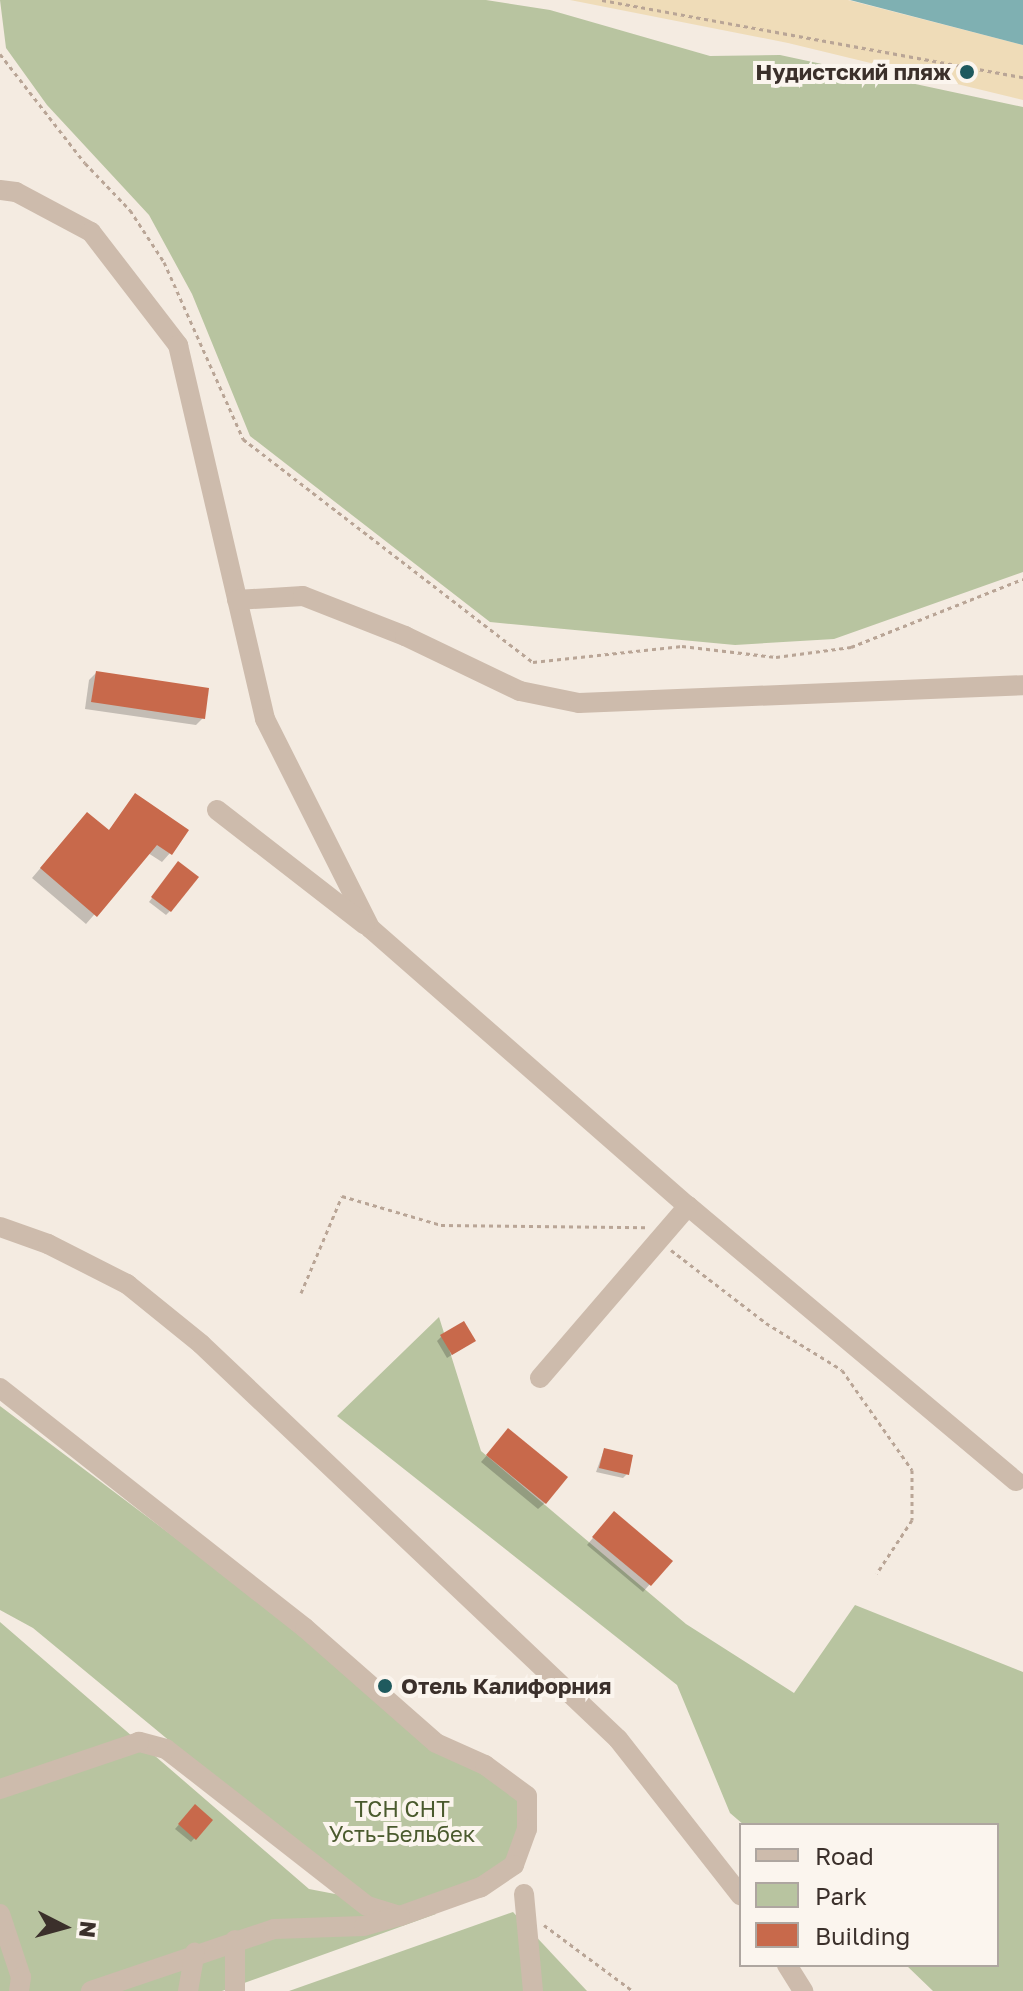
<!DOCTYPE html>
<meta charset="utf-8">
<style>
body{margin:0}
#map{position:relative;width:1023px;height:1991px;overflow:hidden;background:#f4ebe1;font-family:"Golos Text",sans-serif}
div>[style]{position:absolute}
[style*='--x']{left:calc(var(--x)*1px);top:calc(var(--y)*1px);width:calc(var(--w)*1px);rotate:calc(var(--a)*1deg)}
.green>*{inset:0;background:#b8c4a0}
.sand>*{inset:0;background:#efdcb8}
.water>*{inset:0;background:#7fb0b2}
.shadow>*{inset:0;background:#0003}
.building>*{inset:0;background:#c8694b}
.path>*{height:3px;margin-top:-1.5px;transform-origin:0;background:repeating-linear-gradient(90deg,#b9a596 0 4px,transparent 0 8px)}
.minor>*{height:20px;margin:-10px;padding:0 10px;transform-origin:10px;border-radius:10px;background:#cdbbac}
.dots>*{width:22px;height:22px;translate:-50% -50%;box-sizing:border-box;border:4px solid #fbf5ee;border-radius:50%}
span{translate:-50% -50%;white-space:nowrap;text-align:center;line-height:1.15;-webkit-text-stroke:8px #fbf5ee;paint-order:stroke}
.poi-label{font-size:22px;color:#3b302b;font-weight:700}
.right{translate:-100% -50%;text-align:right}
.left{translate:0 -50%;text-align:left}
.park-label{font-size:22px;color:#4a5a2e}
.legend{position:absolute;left:739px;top:1823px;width:260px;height:144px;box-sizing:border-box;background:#fbf5ee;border:2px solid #aea6a0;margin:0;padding:10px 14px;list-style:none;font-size:24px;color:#3b302b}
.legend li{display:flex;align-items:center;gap:16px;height:40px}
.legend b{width:40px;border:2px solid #aea6a0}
.north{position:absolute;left:24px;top:1887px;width:80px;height:80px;-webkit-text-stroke:6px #fbf5ee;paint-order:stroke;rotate:96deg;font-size:22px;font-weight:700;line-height:32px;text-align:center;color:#3b302b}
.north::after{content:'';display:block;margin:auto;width:28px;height:36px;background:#3b302b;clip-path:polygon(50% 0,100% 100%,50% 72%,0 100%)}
</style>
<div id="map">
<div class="green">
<div style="clip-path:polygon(0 0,486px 0,550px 10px,710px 56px,780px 55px,1023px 107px,1023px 572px,834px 639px,735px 645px,490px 622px,250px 436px,192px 294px,149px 215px,47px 105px,6px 48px)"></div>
<div style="clip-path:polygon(439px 1317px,481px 1451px,686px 1624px,794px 1693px,855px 1605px,1023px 1672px,1023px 1991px,933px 1991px,906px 1965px,997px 1965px,997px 1825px,744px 1825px,730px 1813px,677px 1685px,337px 1416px)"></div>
<div style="clip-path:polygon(0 1406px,521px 1798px,513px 1861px,413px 1910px,436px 1914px,222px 1991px,0 1991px,0 1622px,309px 1889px,361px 1899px,33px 1628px,0 1610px)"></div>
<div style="clip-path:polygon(513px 1912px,587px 1991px,289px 1991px)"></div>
</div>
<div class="sand">
<div style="clip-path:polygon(570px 0,848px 0,1023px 45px,1023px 100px,788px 43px)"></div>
</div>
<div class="water">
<div style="clip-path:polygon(850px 0,1023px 0,1023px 45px)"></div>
</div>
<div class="shadow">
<div style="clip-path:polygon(96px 673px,203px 718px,196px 725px,85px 709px,89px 680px)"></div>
<div style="clip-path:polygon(135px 796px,170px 853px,162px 862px,148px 853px,86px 924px,32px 878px,79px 823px,108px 832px)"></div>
<div style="clip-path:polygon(174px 868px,170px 911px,166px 915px,149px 902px)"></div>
<div style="clip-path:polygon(441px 1337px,474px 1341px,447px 1358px,437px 1341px)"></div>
<div style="clip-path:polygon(502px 1438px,545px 1503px,538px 1509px,481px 1462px)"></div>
<div style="clip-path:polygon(604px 1450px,627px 1474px,623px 1478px,596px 1472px)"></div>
<div style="clip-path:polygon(607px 1521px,670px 1561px,643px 1592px,587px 1545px)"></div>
<div style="clip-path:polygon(195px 1806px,211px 1820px,191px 1842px,175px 1829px)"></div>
</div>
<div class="building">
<div style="clip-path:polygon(96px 671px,209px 688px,205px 719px,91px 702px)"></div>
<div style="clip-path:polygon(135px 793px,189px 830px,172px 855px,157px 845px,97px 917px,40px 868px,87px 812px,109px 830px)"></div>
<div style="clip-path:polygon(178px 861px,199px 877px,171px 912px,151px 897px)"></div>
<div style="clip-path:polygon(464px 1321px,476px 1341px,452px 1355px,440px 1335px)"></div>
<div style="clip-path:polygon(508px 1428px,568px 1477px,546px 1504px,486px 1455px)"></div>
<div style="clip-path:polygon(604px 1448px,633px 1455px,629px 1475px,599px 1468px)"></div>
<div style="clip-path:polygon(614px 1511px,673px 1561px,651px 1586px,592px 1537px)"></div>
<div style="clip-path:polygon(195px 1804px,213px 1820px,196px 1840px,178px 1824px)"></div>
</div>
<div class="path">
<div style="--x:602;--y:0;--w:428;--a:10.4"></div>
<div style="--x:0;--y:54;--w:138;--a:52.1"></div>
<div style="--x:85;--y:163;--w:65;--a:46.2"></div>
<div style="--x:130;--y:210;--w:62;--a:56.8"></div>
<div style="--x:164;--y:262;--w:194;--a:65.9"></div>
<div style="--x:243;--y:439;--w:366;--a:37.6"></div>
<div style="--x:533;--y:662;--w:150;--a:-6.1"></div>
<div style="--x:682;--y:646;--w:95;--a:6.7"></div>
<div style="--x:776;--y:657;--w:76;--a:-7.6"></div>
<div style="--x:851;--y:647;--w:185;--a:-21.6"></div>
<div style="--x:671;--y:1250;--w:120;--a:37.5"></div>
<div style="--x:766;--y:1323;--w:89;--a:31.7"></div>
<div style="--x:842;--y:1370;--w:122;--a:55"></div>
<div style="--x:912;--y:1470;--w:50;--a:90"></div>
<div style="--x:912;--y:1520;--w:64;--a:123.4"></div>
<div style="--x:301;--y:1293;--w:105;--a:-67.1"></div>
<div style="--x:342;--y:1196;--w:103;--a:16.3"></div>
<div style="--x:441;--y:1225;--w:205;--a:0.6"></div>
<div style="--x:544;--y:1925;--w:111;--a:36.6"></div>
</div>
<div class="minor">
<div style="--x:0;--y:190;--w:16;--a:7"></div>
<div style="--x:16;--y:192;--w:85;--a:28.1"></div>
<div style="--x:91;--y:232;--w:143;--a:52.4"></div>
<div style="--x:178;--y:345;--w:384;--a:76.9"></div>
<div style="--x:265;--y:719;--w:234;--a:63.3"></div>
<div style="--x:370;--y:928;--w:422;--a:41.2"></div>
<div style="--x:688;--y:1206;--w:428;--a:40"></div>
<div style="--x:237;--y:600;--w:66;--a:-3.5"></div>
<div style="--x:303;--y:596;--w:110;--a:21.4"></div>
<div style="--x:405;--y:636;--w:127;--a:25.6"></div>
<div style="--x:520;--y:691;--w:60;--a:11.5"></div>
<div style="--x:579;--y:703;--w:444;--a:-2.3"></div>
<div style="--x:217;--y:810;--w:187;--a:37.8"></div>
<div style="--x:0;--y:1227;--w:51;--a:19.5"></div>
<div style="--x:48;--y:1244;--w:89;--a:26.9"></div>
<div style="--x:127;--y:1284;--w:95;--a:39"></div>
<div style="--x:201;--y:1344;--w:574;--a:43.45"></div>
<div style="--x:618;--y:1739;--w:199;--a:51.9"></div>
<div style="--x:540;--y:1378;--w:227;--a:-49.3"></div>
<div style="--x:0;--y:1388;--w:388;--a:38.2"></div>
<div style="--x:305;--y:1628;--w:174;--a:41.3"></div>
<div style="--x:436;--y:1743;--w:54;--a:24.2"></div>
<div style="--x:485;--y:1765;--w:52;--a:36.4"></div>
<div style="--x:527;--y:1796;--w:33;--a:90"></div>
<div style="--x:527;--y:1829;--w:38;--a:110"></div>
<div style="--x:514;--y:1865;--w:40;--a:146"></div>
<div style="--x:481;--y:1887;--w:86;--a:160.3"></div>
<div style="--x:400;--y:1916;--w:34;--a:-163"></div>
<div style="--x:367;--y:1906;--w:255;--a:-142"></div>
<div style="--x:166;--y:1749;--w:28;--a:-165"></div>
<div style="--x:139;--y:1742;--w:147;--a:161.3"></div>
<div style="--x:524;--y:1894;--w:97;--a:84.7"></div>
<div style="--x:0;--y:1914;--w:66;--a:71.6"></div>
<div style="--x:21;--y:1977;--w:14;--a:98"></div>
<div style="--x:787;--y:1965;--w:31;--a:58"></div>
<div style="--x:91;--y:1991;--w:193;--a:-18.7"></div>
<div style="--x:274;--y:1929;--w:90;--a:-1.9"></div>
<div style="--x:364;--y:1926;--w:37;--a:-16"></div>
<div style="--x:188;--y:1991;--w:39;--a:-80"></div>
<div style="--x:235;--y:1991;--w:51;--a:-90"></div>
</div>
<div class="dots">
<div style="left:967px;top:72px;background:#1f5a5e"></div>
<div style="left:385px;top:1686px;background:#1f5a5e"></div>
</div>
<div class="poi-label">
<span class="right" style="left:951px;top:72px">Нудистский пляж</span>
<span class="left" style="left:401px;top:1686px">Отель Калифорния</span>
</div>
<div class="park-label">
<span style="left:402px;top:1821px">ТСН СНТ<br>Усть-Бельбек</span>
</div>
<ul class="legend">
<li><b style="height:10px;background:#cdbbac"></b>Road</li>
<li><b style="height:22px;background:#b8c4a0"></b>Park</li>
<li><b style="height:22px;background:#c8694b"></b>Building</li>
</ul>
<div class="north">N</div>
</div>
